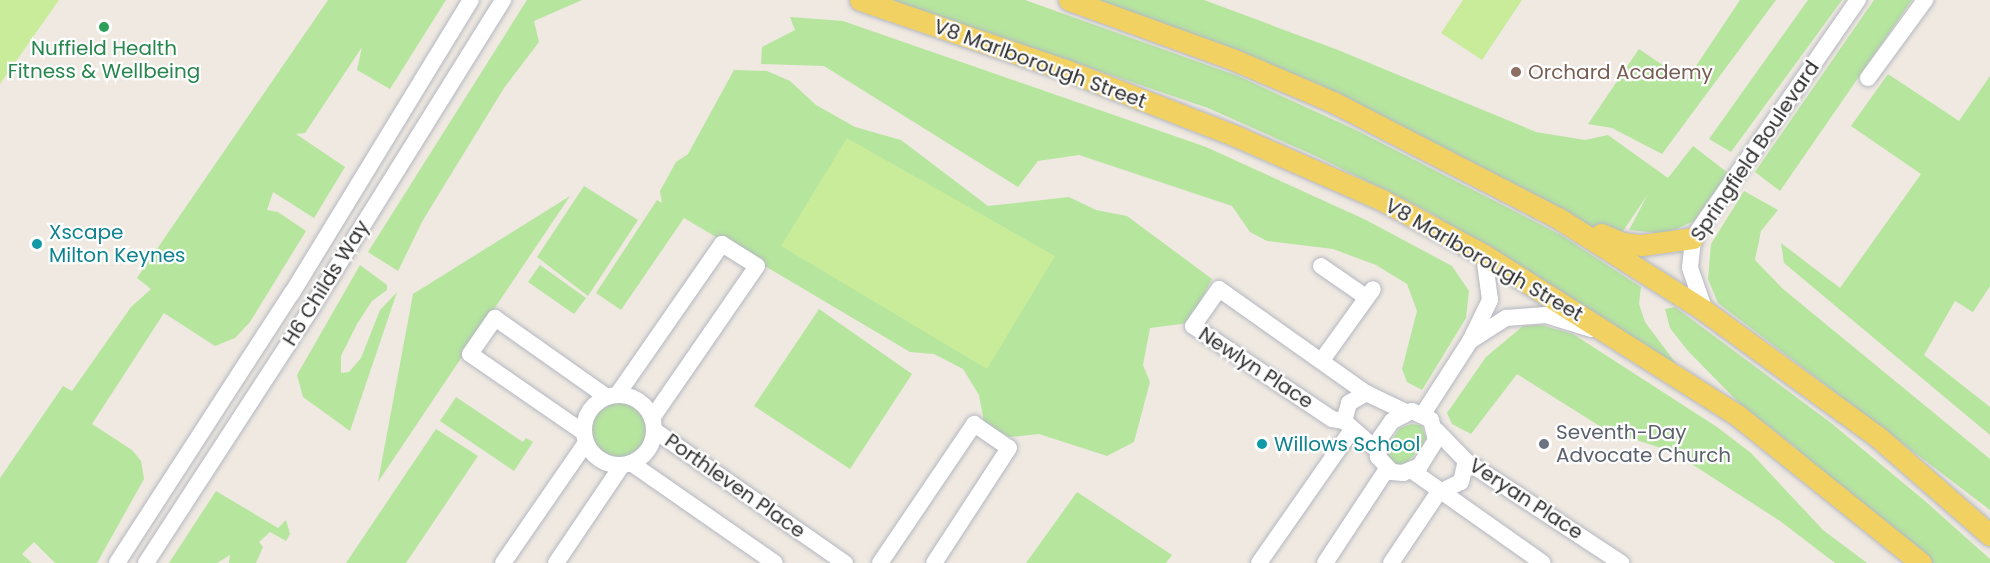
<!DOCTYPE html>
<style>
body{margin:0}
#map{position:relative;width:1990px;height:563px;overflow:hidden;background:#efe9e1;font-family:Poppins,sans-serif}
div>[style]{position:absolute}
[style*='--x']{left:calc(var(--x)*1px);top:calc(var(--y)*1px);width:calc(var(--w)*1px);rotate:calc(var(--a)*1deg)}
.green>*{inset:0;background:#b6e59e}
.round{border-radius:50%}
.pitch>*{inset:0;background:#c9ec9a}
.roads{filter:drop-shadow(0 0 2px #b4b7c1) drop-shadow(0 0 2px #b4b7c1)}
.minor>*{height:16px;margin:-8px;padding:0 8px;transform-origin:8px;border-radius:8px;background:#fff}
.minor>.ring{margin:-8px;padding:0;box-sizing:content-box;background:none;border:16px solid #fff;border-radius:50%}
.major>*{height:21px;margin:-10.5px;padding:0 10.5px;transform-origin:10.5px;border-radius:10.5px;background:#f2d163}
.dots>*{width:16px;height:16px;translate:-50% -50%;box-sizing:border-box;border:3px solid #fff;border-radius:50%}
span{translate:-50% -50%;white-space:nowrap;text-align:center;line-height:1.15;-webkit-text-stroke:4.5px #fff;paint-order:stroke}
.leisure-label{font-size:20px;color:#27864d}
.street-label{font-size:20px;color:#2e2e2e}
.education-label{font-size:20px;color:#785e54}
.left{translate:0 -50%;text-align:left}
.culture-label{font-size:20px;color:#0d838f}
.worship-label{font-size:20px;color:#5b616d}
</style>
<div id="map">
<div class="green">
<div style="clip-path:polygon(328px 0,446px 0,390px 89px,357px 70px,362px 47px,305px 133px,296px 134px,345px 167px,314px 218px,273px 192px,267px 210px,278px 212px,306px 231px,250px 322px,235px 338px,215px 346px,164px 313px,92px 424px,132px 450px,141px 461px,144px 479px,97px 563px,55px 563px,34px 542px,22px 554px,32px 563px,0 563px,0 478px,63px 386px,72px 391px,131px 307px,151px 289px,137px 278px)"></div>
<div style="clip-path:polygon(527px 0,582px 0,534px 21px,539px 42px,504px 88px,423px 220px,398px 271px,368px 252px)"></div>
<div style="clip-path:polygon(890px 0,1025px 0,1238px 76px,1356px 130px,1561px 235px,1641px 287px,1639px 304px,1645px 322px,1677px 365px,1429px 212px,1320px 158px,1208px 108px)"></div>
<div style="clip-path:polygon(1069px 0,1204px 0,1338px 50px,1536px 132px,1585px 140px,1608px 135px,1668px 178px,1693px 146px,1728px 173px,1694px 221px,1666px 234px,1629px 230px,1648px 194px,1617px 240px,1333px 102px)"></div>
<div style="clip-path:polygon(1740px 0,1776px 0,1662px 154px,1612px 128px,1588px 124px,1639px 49px,1686px 81px)"></div>
<div style="clip-path:polygon(1808px 0,1842px 0,1731px 152px,1709px 139px)"></div>
<div style="clip-path:polygon(1874px 0,1912px 0,1780px 191px,1755px 172px)"></div>
<div style="clip-path:polygon(790px 17px,843px 21px,1206px 147px,1366px 220px,1452px 266px,1469px 291px,1466px 318px,1422px 390px,1407px 382px,1402px 369px,1417px 311px,1407px 284px,1376px 265px,1333px 249px,1267px 241px,1250px 232px,1232px 206px,1079px 155px,1038px 161px,1018px 187px,824px 66px,761px 64px,762px 47px,795px 30px)"></div>
<div style="clip-path:polygon(734px 70px,767px 71px,790px 81px,816px 105px,855px 127px,901px 140px,988px 206px,1069px 197px,1096px 210px,1127px 216px,1212px 279px,1189px 323px,1150px 328px,1143px 365px,1150px 382px,1134px 442px,1107px 456px,1039px 434px,1010px 437px,993px 428px,984px 422px,979px 395px,963px 369px,934px 354px,910px 352px,684px 218px,621px 310px,596px 293px,657px 200px,662px 203px,660px 191px,676px 162px,688px 154px)"></div>
<div style="clip-path:polygon(1888px 74px,1959px 121px,1990px 76px,1990px 286px,1973px 312px,1955px 301px,1924px 355px,1990px 407px,1990px 435px,1784px 263px,1781px 243px,1840px 288px,1921px 174px,1851px 126px)"></div>
<div style="clip-path:polygon(584px 186px,638px 220px,588px 296px,537px 257px)"></div>
<div style="clip-path:polygon(1744px 191px,1778px 210px,1761px 231px,1755px 260px,1783px 289px,1990px 459px,1990px 510px,1718px 303px,1708px 279px,1711px 244px)"></div>
<div style="clip-path:polygon(570px 196px,378px 482px,413px 294px)"></div>
<div style="clip-path:polygon(360px 265px,387px 285px,387px 290px,372px 301px,357px 324px,341px 356px,341px 373px,349px 372px,361px 358px,380px 310px,397px 292px,350px 431px,303px 397px,297px 375px)"></div>
<div style="clip-path:polygon(540px 265px,586px 298px,574px 314px,528px 282px)"></div>
<div style="clip-path:polygon(1675px 307px,1831px 423px,1925px 501px,1990px 559px,1990px 563px,1933px 563px,1849px 500px,1795px 447px,1740px 404px,1688px 351px,1670px 328px,1665px 309px)"></div>
<div style="clip-path:polygon(819px 309px,912px 374px,850px 469px,754px 406px)"></div>
<div style="clip-path:polygon(1541px 325px,1573px 334px,1717px 427px,1751px 453px,1823px 530px,1867px 563px,1835px 563px,1780px 521px,1673px 452px,1606px 430px,1517px 374px,1471px 434px,1452px 424px,1447px 413px,1486px 357px,1523px 326px)"></div>
<div style="clip-path:polygon(456px 397px,523px 442px,526px 438px,533px 442px,514px 471px,440px 421px)"></div>
<div class="round" style="left:589px;top:401px;width:58px;height:58px"></div>
<div style="clip-path:polygon(1411px 424px,1421px 425px,1426px 438px,1423px 446px,1403px 466px,1394px 464px,1388px 455px,1389px 444px,1400px 428px)"></div>
<div style="clip-path:polygon(436px 429px,478px 456px,406px 563px,346px 563px)"></div>
<div style="clip-path:polygon(216px 491px,278px 528px,286px 520px,290px 534px,286px 541px,270px 532px,259px 542px,263px 547px,256px 563px,229px 563px,230px 555px,217px 563px,169px 563px)"></div>
<div style="clip-path:polygon(1077px 492px,1172px 555px,1166px 563px,1026px 563px)"></div>
</div>
<div class="pitch">
<div style="clip-path:polygon(0 0,59px 0,0 84px)"></div>
<div style="clip-path:polygon(1463px 0,1522px 0,1482px 60px,1441px 33px)"></div>
<div style="clip-path:polygon(847px 138px,1055px 256px,987px 369px,781px 246px)"></div>
</div>
<div class="roads">
<div class="minor">
<div style="--x:1868;--y:78;--w:97;--a:-53.8"></div>
<div style="--x:1321;--y:266;--w:55;--a:34.6"></div>
<div style="--x:1705;--y:311;--w:46;--a:-109.2"></div>
<div style="--x:1690;--y:268;--w:30;--a:-84"></div>
<div style="--x:1693;--y:238;--w:290;--a:-55.3"></div>
<div style="--x:1470;--y:341;--w:43;--a:-32.6"></div>
<div style="--x:1506;--y:318;--w:40;--a:-4.3"></div>
<div style="--x:1546;--y:315;--w:47;--a:17.3"></div>
<div style="--x:1322;--y:360;--w:87;--a:-54.3"></div>
<div class="ring" style="left:584px;top:395px;width:54px;height:54px"></div>
<div style="--x:617;--y:395;--w:184;--a:-55.2"></div>
<div style="--x:722;--y:244;--w:41;--a:32.2"></div>
<div style="--x:757;--y:266;--w:185;--a:124.6"></div>
<div style="--x:1412;--y:411;--w:21;--a:25"></div>
<div style="--x:1431;--y:420;--w:21;--a:76"></div>
<div style="--x:1436;--y:440;--w:31;--a:122"></div>
<div style="--x:1420;--y:466;--w:18;--a:158"></div>
<div style="--x:1403;--y:473;--w:11;--a:-175"></div>
<div style="--x:1392;--y:472;--w:21;--a:-133"></div>
<div style="--x:1378;--y:457;--w:19;--a:-84"></div>
<div style="--x:1380;--y:438;--w:21;--a:-55"></div>
<div style="--x:1392;--y:421;--w:22;--a:-27"></div>
<div style="--x:1423;--y:414;--w:87;--a:-57.2"></div>
<div style="--x:1470;--y:341;--w:46;--a:-64"></div>
<div style="--x:1490;--y:300;--w:45;--a:-97.6"></div>
<div style="--x:1344;--y:421;--w:12;--a:-171"></div>
<div style="--x:1332;--y:419;--w:167;--a:-146.2"></div>
<div style="--x:1193;--y:326;--w:45;--a:-54.9"></div>
<div style="--x:1219;--y:289;--w:180;--a:35.3"></div>
<div style="--x:654;--y:430;--w:233;--a:34.9"></div>
<div style="--x:1436;--y:430;--w:43;--a:45.9"></div>
<div style="--x:1466;--y:461;--w:186;--a:33.3"></div>
<div style="--x:583;--y:432;--w:137;--a:-145.4"></div>
<div style="--x:470;--y:354;--w:44;--a:-55.2"></div>
<div style="--x:495;--y:318;--w:137;--a:35.2"></div>
<div style="--x:1377;--y:450;--w:44;--a:-138.7"></div>
<div style="--x:1344;--y:421;--w:19;--a:-74"></div>
<div style="--x:1349;--y:403;--w:20;--a:-30"></div>
<div style="--x:1366;--y:393;--w:44;--a:25.4"></div>
<div style="--x:631;--y:463;--w:175;--a:34.8"></div>
<div style="--x:1411;--y:470;--w:161;--a:35.2"></div>
<div style="--x:117;--y:563;--w:322;--a:-57.1"></div>
<div style="--x:292;--y:293;--w:343;--a:-58.6"></div>
<div style="--x:146;--y:563;--w:305;--a:-57"></div>
<div style="--x:312;--y:307;--w:362;--a:-58.1"></div>
<div style="--x:503;--y:563;--w:145;--a:-55.4"></div>
<div style="--x:556;--y:563;--w:118;--a:-56"></div>
<div style="--x:880;--y:563;--w:168;--a:-55.9"></div>
<div style="--x:974;--y:424;--w:42;--a:34.4"></div>
<div style="--x:1009;--y:448;--w:137;--a:123.1"></div>
<div style="--x:1259;--y:563;--w:161;--a:-55.1"></div>
<div style="--x:1325;--y:563;--w:113;--a:-56.6"></div>
<div style="--x:1391;--y:563;--w:84;--a:-56.1"></div>
<div style="--x:1438;--y:493;--w:25;--a:-26"></div>
<div style="--x:1461;--y:482;--w:22;--a:-77"></div>
</div>
<div class="major">
<div style="--x:860;--y:0;--w:214;--a:18.8"></div>
<div style="--x:1063;--y:69;--w:188;--a:21.2"></div>
<div style="--x:1238;--y:137;--w:157;--a:23.6"></div>
<div style="--x:1382;--y:200;--w:116;--a:28.3"></div>
<div style="--x:1484;--y:255;--w:299;--a:32.3"></div>
<div style="--x:1737;--y:415;--w:236;--a:38.8"></div>
<div style="--x:1069;--y:0;--w:173;--a:19.9"></div>
<div style="--x:1232;--y:59;--w:110;--a:23.1"></div>
<div style="--x:1333;--y:102;--w:253;--a:27.3"></div>
<div style="--x:1558;--y:218;--w:174;--a:32.3"></div>
<div style="--x:1705;--y:311;--w:214;--a:36.1"></div>
<div style="--x:1878;--y:437;--w:149;--a:41.2"></div>
<div style="--x:1601;--y:234;--w:23;--a:23"></div>
<div style="--x:1622;--y:243;--w:20;--a:6"></div>
<div style="--x:1642;--y:245;--w:51;--a:-7.8"></div>
</div>
</div>
<div class="dots">
<div style="left:104px;top:27px;background:#2e9e5b"></div>
<div style="left:1516px;top:72px;background:#8d6e63"></div>
<div style="left:37px;top:244px;background:#0f9aa8"></div>
<div style="left:1262px;top:444px;background:#0f9aa8"></div>
<div style="left:1544px;top:444px;background:#6b7280"></div>
</div>
<div class="leisure-label">
<span style="left:104px;top:60px">Nuffield Health<br>Fitness &amp; Wellbeing</span>
</div>
<div class="street-label">
<span style="left:1040px;top:64px;rotate:20deg">V8 Marlborough Street</span>
<span style="left:1755px;top:151px;rotate:-56deg">Springfield Boulevard</span>
<span style="left:1484px;top:260px;rotate:30deg">V8 Marlborough Street</span>
<span style="left:326px;top:283px;rotate:-58deg">H6 Childs Way</span>
<span style="left:1256px;top:368px;rotate:33deg">Newlyn Place</span>
<span style="left:735px;top:486px;rotate:35deg">Porthleven Place</span>
<span style="left:1526px;top:499px;rotate:33deg">Veryan Place</span>
</div>
<div class="education-label">
<span class="left" style="left:1528px;top:72px">Orchard Academy</span>
</div>
<div class="culture-label">
<span class="left" style="left:49px;top:244px">Xscape<br>Milton Keynes</span>
<span class="left" style="left:1274px;top:444px">Willows School</span>
</div>
<div class="worship-label">
<span class="left" style="left:1556px;top:444px">Seventh-Day<br>Advocate Church</span>
</div>
</div>
